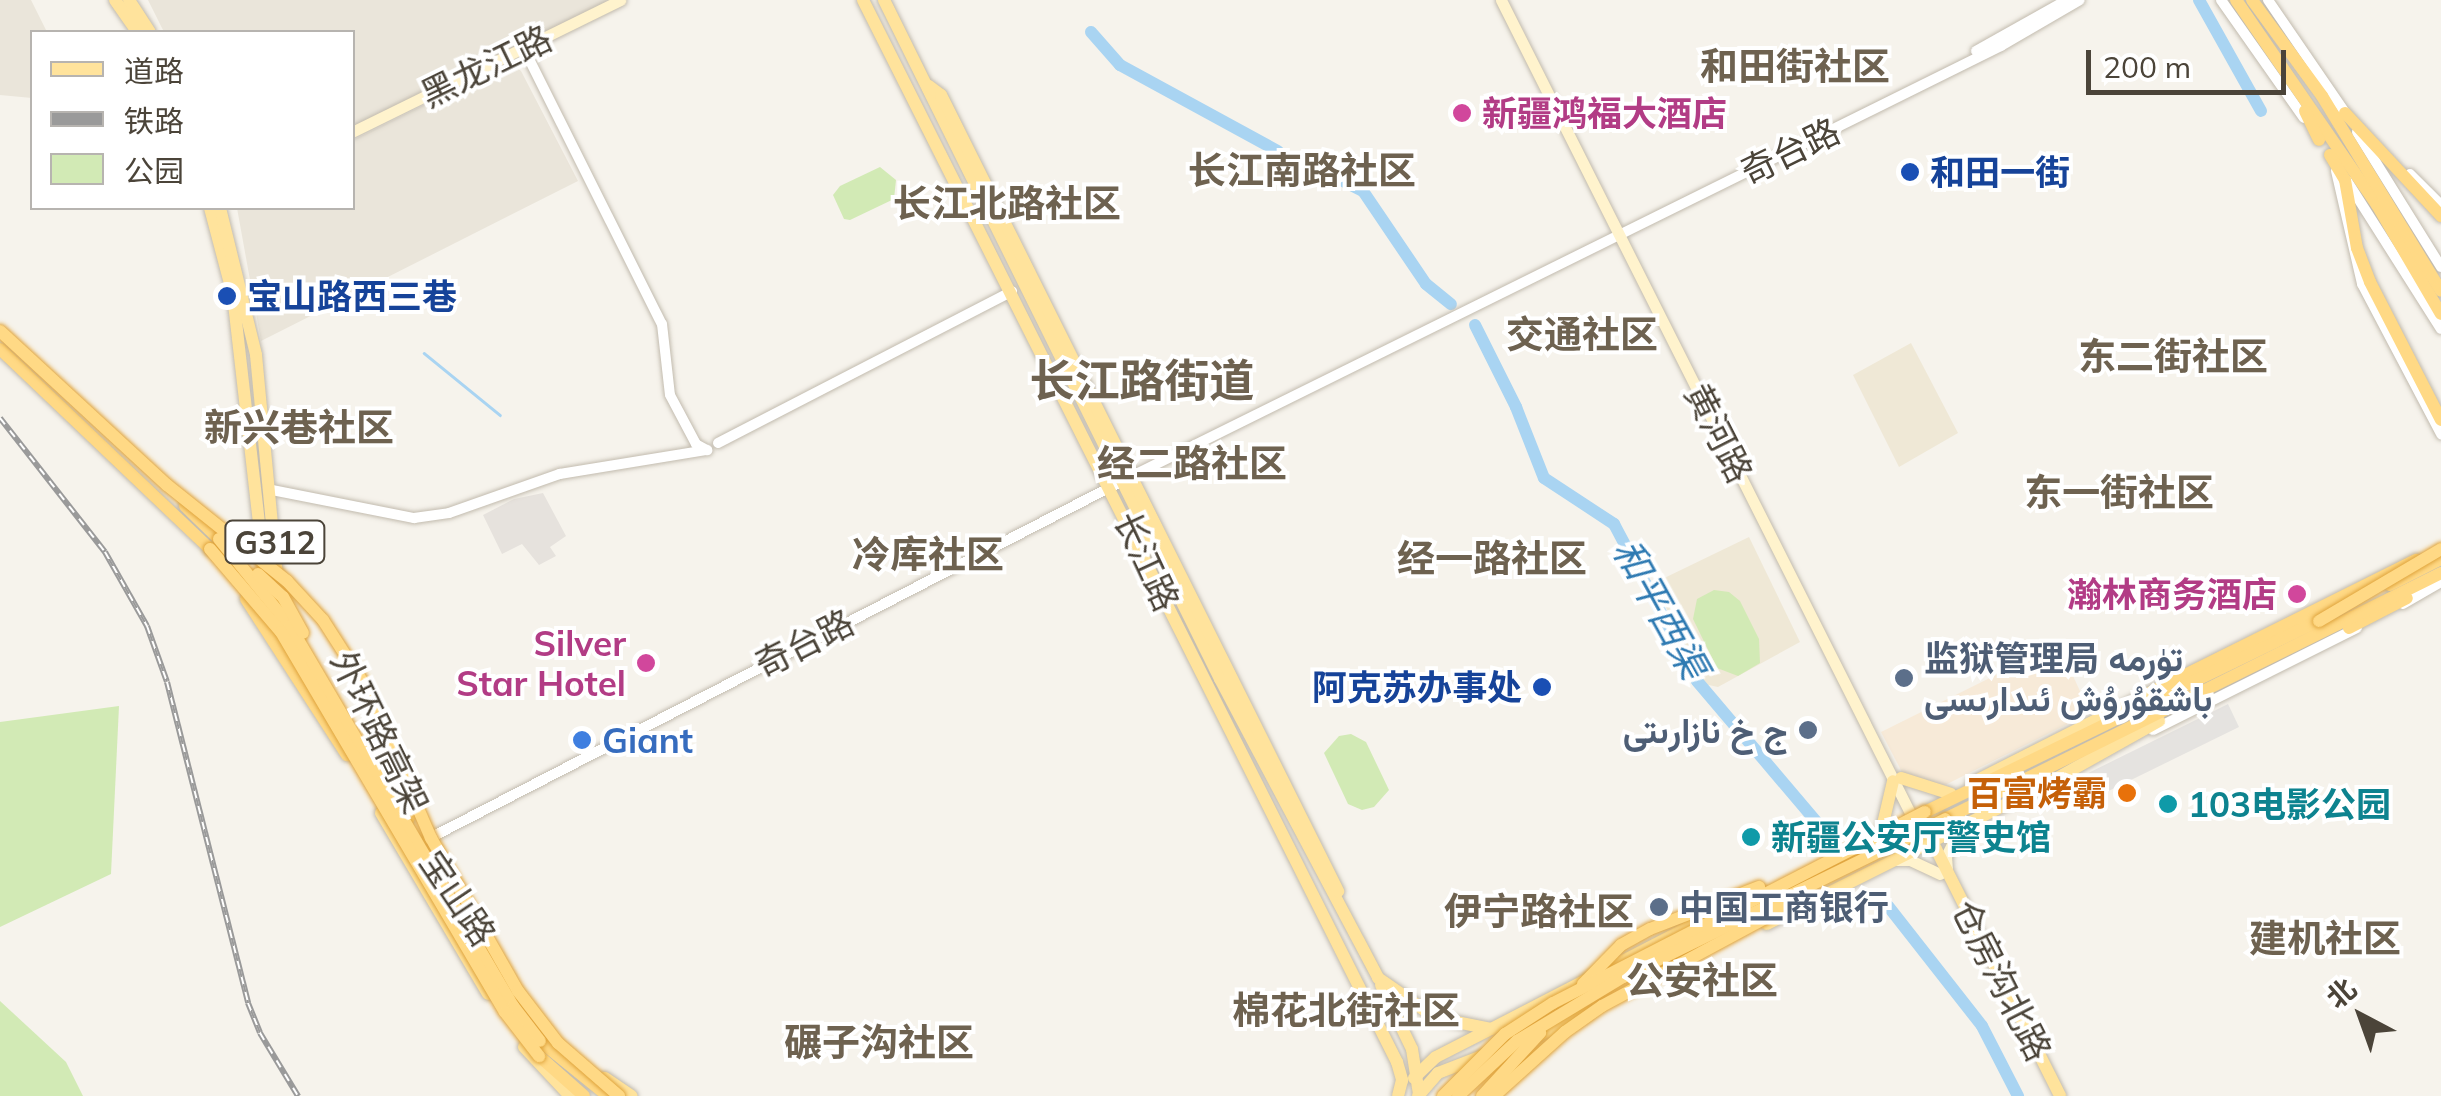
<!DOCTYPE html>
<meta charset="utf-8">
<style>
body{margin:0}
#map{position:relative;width:2441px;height:1096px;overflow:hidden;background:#f6f3ec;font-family:Mulish,Vazirmatn,"Noto Sans SC",sans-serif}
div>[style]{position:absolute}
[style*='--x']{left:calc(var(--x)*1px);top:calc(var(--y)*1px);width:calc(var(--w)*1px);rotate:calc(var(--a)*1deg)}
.residential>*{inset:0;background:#eae5da}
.commercial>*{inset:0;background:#f7ead8}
.industrial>*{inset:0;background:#e6e2dd}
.education>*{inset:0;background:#efe8d6}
.green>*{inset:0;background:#d2eab5}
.parking>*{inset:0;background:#e5e3e0}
.stream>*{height:2.5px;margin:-1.25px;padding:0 1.25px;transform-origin:1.25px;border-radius:1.25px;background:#a9d4f2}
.river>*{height:12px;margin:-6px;padding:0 6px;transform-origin:6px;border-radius:6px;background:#a9d4f2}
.roads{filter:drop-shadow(0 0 2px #c2bbae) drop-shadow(0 0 2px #c2bbae)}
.tertiary>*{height:10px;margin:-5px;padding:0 5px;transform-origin:5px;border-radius:5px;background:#fff}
.secondary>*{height:11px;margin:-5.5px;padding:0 5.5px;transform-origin:5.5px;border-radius:5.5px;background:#fff3cd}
.primary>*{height:12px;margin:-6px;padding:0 6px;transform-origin:6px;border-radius:6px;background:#ffe39c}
.trunk>*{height:12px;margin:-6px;padding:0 6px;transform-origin:6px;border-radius:6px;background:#ffd985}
.rail>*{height:6px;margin-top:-3px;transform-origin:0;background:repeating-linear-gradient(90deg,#fff 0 8px,#9a9a9a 0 16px);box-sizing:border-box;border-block:2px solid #9a9a9a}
.bridges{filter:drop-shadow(0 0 2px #e0a43c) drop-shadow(0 0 2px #e0a43c)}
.trunk-bridge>*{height:12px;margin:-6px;padding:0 6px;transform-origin:6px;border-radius:6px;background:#ffd985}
.dots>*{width:28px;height:28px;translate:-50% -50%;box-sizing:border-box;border:5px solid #fff;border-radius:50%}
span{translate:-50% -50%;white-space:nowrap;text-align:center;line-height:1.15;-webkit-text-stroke:8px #fff;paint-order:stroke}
.shield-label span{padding:2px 8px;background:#fff;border:2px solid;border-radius:8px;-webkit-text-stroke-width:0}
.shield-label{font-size:32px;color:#4b4439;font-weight:700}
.street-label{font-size:35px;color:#4b4439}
.hotel-label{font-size:35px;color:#b23c85;font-weight:700}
.left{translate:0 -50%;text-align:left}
.right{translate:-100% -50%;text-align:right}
.transit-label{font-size:35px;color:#164399;font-weight:700}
.service-label{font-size:35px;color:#4e5e75;font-weight:700}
.shop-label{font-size:35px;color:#366cbe;font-weight:700}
.food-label{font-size:35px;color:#c56008;font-weight:700}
.culture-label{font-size:35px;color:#0d838f;font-weight:700}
.neighbourhood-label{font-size:38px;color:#6e6250;font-weight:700}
.water-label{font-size:38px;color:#2e7ab2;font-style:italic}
.district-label{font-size:45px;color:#6e6250;font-weight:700}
.legend{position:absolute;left:30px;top:30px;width:325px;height:180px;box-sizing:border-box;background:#fff;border:2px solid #b7b4b0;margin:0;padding:12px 18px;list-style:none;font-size:30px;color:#4b4439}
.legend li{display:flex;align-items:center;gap:20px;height:50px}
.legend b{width:50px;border:2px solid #b7b4b0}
.north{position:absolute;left:2311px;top:966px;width:100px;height:100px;-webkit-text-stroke:8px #fff;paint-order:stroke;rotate:319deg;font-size:28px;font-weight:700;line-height:40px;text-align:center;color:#4b4439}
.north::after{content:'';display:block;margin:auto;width:35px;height:45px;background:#4b4439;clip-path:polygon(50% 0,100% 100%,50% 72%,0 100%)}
.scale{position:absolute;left:2086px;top:50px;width:200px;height:45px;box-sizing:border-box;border:5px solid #4b4439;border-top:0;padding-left:12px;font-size:30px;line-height:35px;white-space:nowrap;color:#4b4439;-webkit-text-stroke:8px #fff;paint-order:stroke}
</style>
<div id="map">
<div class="residential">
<div style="clip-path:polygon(0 0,31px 0,47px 32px,32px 32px,32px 98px,0 95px)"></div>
<div style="clip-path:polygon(148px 0,610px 0,353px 127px,352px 32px,164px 32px)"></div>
<div style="clip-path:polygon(511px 62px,521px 71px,578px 181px,261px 341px,237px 208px,352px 208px,353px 140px)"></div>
</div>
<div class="commercial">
<div style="clip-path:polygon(2054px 646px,2063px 654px,2090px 713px,1943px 786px,1904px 776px,1881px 732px)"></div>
</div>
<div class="industrial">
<div style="clip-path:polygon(543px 493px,566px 536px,550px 547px,556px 556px,539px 565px,522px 544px,502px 554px,483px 515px,514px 499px)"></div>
</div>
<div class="education">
<div style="clip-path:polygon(1911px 343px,1958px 433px,1899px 467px,1853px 375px)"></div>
<div style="clip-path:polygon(1749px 537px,1800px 642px,1718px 687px,1704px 684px,1654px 583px)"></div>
</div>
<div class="green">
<div style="clip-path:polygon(880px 167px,896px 180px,894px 199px,850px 220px,844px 219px,833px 195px,840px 186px)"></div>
<div style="clip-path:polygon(1714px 590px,1729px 592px,1740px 601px,1759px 639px,1760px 663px,1738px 676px,1717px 668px,1693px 619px,1697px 599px)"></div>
<div style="clip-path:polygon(119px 706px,111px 874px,0 927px,0 722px)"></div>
<div style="clip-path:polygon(1351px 734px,1366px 742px,1389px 790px,1374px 807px,1362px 810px,1348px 804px,1324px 753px,1339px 736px)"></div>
<div style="clip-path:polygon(0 1001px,66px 1062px,83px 1096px,0 1096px)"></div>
</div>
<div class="parking">
<div style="clip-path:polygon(2228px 704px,2239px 727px,2078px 806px,2066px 784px)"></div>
</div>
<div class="stream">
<div style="--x:424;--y:353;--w:98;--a:39.2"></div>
</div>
<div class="river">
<div style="--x:2199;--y:0;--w:127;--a:60.8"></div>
<div style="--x:1091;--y:32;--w:44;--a:48.7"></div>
<div style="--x:1120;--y:65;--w:180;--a:28.6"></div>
<div style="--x:1305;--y:162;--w:65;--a:26.6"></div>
<div style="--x:1363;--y:191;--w:112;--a:55.9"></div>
<div style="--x:1426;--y:284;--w:32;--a:39"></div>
<div style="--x:1475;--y:325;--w:92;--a:63.4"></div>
<div style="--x:1516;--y:407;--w:76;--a:68.5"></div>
<div style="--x:1544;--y:478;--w:84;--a:33.3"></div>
<div style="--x:1614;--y:524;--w:178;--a:62.1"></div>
<div style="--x:1697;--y:681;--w:207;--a:49.7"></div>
<div style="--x:1888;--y:906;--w:152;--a:51.9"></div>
<div style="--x:1982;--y:1026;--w:79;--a:62.8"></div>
</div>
<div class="roads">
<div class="tertiary">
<div style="--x:2221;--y:0;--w:144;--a:54.9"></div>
<div style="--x:2268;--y:0;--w:142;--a:55.6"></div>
<div style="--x:521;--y:43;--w:314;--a:63.4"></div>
<div style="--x:662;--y:324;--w:71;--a:83.6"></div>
<div style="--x:670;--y:395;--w:55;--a:62"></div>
<div style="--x:696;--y:444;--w:13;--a:29"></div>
<div style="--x:1976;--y:51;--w:104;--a:-29.3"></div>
<div style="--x:2357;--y:132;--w:159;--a:58.1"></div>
<div style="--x:2336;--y:171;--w:116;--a:77"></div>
<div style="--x:2362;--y:284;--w:170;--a:62.2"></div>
<div style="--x:2410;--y:174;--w:44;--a:45"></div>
<div style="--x:2347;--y:181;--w:175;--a:57.6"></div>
<div style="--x:718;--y:443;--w:331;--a:-27.3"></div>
<div style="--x:272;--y:490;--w:145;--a:11.2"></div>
<div style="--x:414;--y:518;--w:35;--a:-8"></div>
<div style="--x:449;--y:513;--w:118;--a:-19.4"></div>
<div style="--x:560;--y:474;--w:149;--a:-9.3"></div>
<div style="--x:2403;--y:604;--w:44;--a:-30.1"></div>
<div style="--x:2153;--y:730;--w:228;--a:-26.6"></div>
<div style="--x:428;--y:839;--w:783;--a:-27.28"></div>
<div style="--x:1124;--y:480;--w:979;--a:-26.33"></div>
<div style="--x:2001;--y:46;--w:91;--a:-30.2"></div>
</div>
<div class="secondary">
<div style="--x:1501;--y:0;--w:910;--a:63.29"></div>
<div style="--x:352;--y:132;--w:299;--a:-26.2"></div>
<div style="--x:1896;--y:860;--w:14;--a:0"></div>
<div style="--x:1910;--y:860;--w:33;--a:25"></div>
<div style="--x:1947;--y:870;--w:14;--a:-94"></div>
<div style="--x:1946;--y:856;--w:30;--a:-63"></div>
</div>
<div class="primary">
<div style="--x:115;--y:0;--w:39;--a:55"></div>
<div style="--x:129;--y:0;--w:38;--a:57"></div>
<div style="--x:863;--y:0;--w:1189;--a:63.31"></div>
<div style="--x:1397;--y:1062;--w:19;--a:74"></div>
<div style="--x:1402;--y:1080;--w:16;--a:104"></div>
<div style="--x:884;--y:0;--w:758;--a:63.67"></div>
<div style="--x:1220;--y:679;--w:338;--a:62.1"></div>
<div style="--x:1378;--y:978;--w:70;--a:34.6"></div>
<div style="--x:1436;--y:1018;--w:56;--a:11.3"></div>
<div style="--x:1491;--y:1029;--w:255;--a:-27.3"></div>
<div style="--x:929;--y:86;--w:15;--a:37"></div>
<div style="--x:941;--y:95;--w:890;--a:63.49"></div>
<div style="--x:210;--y:208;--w:90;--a:75.2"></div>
<div style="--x:233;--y:295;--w:274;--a:83.5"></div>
<div style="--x:220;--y:208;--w:151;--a:76.2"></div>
<div style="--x:256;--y:355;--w:223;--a:84.6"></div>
<div style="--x:1901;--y:778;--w:52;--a:17.7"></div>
<div style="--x:1972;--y:783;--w:212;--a:-26.9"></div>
<div style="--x:381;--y:813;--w:210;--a:59.4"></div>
<div style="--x:1882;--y:828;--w:48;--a:-76.8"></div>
<div style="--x:1929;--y:835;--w:292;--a:63.3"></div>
<div style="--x:435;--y:863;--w:50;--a:56.3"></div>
<div style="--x:1767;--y:924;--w:317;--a:-26.6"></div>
<div style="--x:2050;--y:782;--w:125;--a:-29.2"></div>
<div style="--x:1381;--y:985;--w:71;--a:64.2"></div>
<div style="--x:1412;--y:1049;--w:46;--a:81.2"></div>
<div style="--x:1533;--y:1038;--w:60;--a:-25.7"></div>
<div style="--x:524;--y:1047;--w:67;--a:46.8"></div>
<div style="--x:605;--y:1078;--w:32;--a:34"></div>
<div style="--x:1414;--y:1078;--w:30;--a:-44"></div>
<div style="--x:1436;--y:1057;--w:59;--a:-27"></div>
<div style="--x:1418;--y:1096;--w:30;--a:-49"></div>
<div style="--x:1438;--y:1073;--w:47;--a:-21.1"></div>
</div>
<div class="trunk">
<div style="--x:2236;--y:0;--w:249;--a:55.5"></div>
<div style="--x:2377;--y:205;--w:126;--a:59.6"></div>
<div style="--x:2252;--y:0;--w:119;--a:53.9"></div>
<div style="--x:2322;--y:96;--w:228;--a:58.6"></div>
<div style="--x:2305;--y:111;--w:32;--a:64"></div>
<div style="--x:2345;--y:113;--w:141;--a:47"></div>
<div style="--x:2330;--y:155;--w:29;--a:59"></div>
<div style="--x:2345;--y:180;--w:69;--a:80"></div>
<div style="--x:2357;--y:248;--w:36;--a:69"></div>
<div style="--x:2370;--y:282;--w:155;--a:62.8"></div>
<div style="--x:0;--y:349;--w:290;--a:43.6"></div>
<div style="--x:185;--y:506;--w:47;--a:44.1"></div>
<div style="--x:2390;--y:585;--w:57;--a:-27"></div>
<div style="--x:246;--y:599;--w:186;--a:57.1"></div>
<div style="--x:2349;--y:628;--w:65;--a:-27.3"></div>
<div style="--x:2161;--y:687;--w:285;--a:-26.5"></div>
<div style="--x:395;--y:790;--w:31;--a:63"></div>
<div style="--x:1925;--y:812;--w:447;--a:-25.9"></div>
<div style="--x:1945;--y:819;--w:554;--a:-26.38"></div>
<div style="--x:540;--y:1041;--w:87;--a:39"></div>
<div style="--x:539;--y:1056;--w:60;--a:41.6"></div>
</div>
</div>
<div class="rail">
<div style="--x:0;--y:418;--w:170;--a:51.9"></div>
<div style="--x:105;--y:552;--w:85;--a:60.4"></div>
<div style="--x:147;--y:626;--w:59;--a:70.3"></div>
<div style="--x:167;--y:682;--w:331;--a:75.8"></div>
<div style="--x:248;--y:1003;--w:32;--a:68"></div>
<div style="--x:260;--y:1033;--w:74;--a:58.9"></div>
</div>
<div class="bridges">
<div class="trunk-bridge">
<div style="--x:0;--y:331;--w:227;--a:42.7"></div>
<div style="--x:167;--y:485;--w:154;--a:38.7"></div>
<div style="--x:287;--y:581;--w:53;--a:47.3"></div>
<div style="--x:323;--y:620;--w:76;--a:57.4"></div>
<div style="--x:364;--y:684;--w:168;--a:66.5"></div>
<div style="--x:431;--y:838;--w:176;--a:60.4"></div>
<div style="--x:518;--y:991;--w:66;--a:52.4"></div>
<div style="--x:558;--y:1043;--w:81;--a:41"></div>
<div style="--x:219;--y:539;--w:112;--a:50.8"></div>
<div style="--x:290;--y:626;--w:441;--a:59.6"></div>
<div style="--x:513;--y:1006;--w:44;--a:52.4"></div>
<div style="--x:210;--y:549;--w:109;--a:49.5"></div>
<div style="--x:281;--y:632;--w:441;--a:59.5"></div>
<div style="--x:505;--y:1012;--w:56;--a:52.3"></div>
<div style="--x:258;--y:574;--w:34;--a:43"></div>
<div style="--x:283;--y:597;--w:41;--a:60.9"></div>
<div style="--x:2319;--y:621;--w:142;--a:-30.5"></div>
<div style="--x:1583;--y:984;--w:54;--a:-45.7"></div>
<div style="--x:1621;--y:945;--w:33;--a:-29"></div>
<div style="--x:1650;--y:929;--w:117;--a:-21.1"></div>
<div style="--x:1443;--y:1096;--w:88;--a:-45"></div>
<div style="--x:1505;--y:1034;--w:57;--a:-32.9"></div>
<div style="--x:1553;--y:1003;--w:418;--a:-27.2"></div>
<div style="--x:1458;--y:1096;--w:81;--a:-43"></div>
<div style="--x:1517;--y:1041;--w:124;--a:-31.1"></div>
<div style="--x:1623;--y:977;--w:359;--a:-26.1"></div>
<div style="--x:1482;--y:1096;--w:86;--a:-47.4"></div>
<div style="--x:1494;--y:1096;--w:96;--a:-42"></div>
<div style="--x:1565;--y:1032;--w:45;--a:-35.1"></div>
<div style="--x:1602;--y:1006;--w:221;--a:-28.3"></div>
</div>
</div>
<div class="dots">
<div style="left:1462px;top:113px;background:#d1479c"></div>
<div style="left:1910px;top:172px;background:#1a4fb4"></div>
<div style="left:227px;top:296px;background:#1a4fb4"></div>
<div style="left:2297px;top:594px;background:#d1479c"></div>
<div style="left:646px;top:663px;background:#d1479c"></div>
<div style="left:1904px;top:678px;background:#5c6f8a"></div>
<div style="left:1542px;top:687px;background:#1a4fb4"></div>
<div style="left:1808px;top:730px;background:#5c6f8a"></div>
<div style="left:582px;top:740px;background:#3f7fe0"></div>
<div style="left:2127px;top:793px;background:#e8710a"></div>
<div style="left:2168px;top:804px;background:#0f9aa8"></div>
<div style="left:1751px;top:837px;background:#0f9aa8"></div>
<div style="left:1659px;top:907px;background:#5c6f8a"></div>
</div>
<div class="shield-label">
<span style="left:275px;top:542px">G312</span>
</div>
<div class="street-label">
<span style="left:486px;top:66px;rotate:-26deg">黑龙江路</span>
<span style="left:1790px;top:151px;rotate:-26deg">奇台路</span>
<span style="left:1719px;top:433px;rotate:63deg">黄河路</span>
<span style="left:1147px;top:561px;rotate:65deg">长江路</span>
<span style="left:804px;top:643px;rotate:-27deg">奇台路</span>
<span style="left:380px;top:732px;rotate:64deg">外环路高架</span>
<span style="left:458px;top:898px;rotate:56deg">宝山路</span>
<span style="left:2002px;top:980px;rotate:63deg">仓房沟北路</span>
</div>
<div class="hotel-label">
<span class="left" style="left:1482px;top:113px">新疆鸿福大酒店</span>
<span class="right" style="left:2277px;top:594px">瀚林商务酒店</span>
<span class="right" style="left:626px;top:663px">Silver<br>Star Hotel</span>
</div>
<div class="transit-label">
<span class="left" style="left:1930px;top:172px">和田一街</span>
<span class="left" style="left:247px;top:296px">宝山路西三巷</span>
<span class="right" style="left:1522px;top:687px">阿克苏办事处</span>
</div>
<div class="service-label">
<span class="left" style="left:1924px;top:678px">监狱管理局 تۈرمە<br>باشقۇرۇش ئىدارىسى</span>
<span class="right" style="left:1788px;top:730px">ج خ نازارىتى</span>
<span class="left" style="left:1679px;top:907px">中国工商银行</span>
</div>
<div class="shop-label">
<span class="left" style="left:602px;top:740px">Giant</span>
</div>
<div class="food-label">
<span class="right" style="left:2107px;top:793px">百富烤霸</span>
</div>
<div class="culture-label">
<span class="left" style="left:2188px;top:804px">103电影公园</span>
<span class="left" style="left:1771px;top:837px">新疆公安厅警史馆</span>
</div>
<div class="neighbourhood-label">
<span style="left:1795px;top:67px">和田街社区</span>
<span style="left:1302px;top:171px">长江南路社区</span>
<span style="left:1007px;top:204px">长江北路社区</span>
<span style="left:1582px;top:335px">交通社区</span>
<span style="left:2173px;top:357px">东二街社区</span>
<span style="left:299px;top:428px">新兴巷社区</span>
<span style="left:1192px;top:464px">经二路社区</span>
<span style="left:2119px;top:493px">东一街社区</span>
<span style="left:928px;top:555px">冷库社区</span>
<span style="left:1492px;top:559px">经一路社区</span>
<span style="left:1539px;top:912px">伊宁路社区</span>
<span style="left:2325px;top:939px">建机社区</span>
<span style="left:1702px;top:981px">公安社区</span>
<span style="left:1346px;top:1011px">棉花北街社区</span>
<span style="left:879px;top:1043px">碾子沟社区</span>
</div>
<div class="water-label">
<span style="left:1660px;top:609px;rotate:61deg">和平西渠</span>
</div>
<div class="district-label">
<span style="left:1142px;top:381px">长江路街道</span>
</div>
<ul class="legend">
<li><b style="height:12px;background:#ffe39c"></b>道路</li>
<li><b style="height:12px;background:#9a9a9a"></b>铁路</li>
<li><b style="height:28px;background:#d2eab5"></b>公园</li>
</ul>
<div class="north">北</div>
<div class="scale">200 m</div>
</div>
